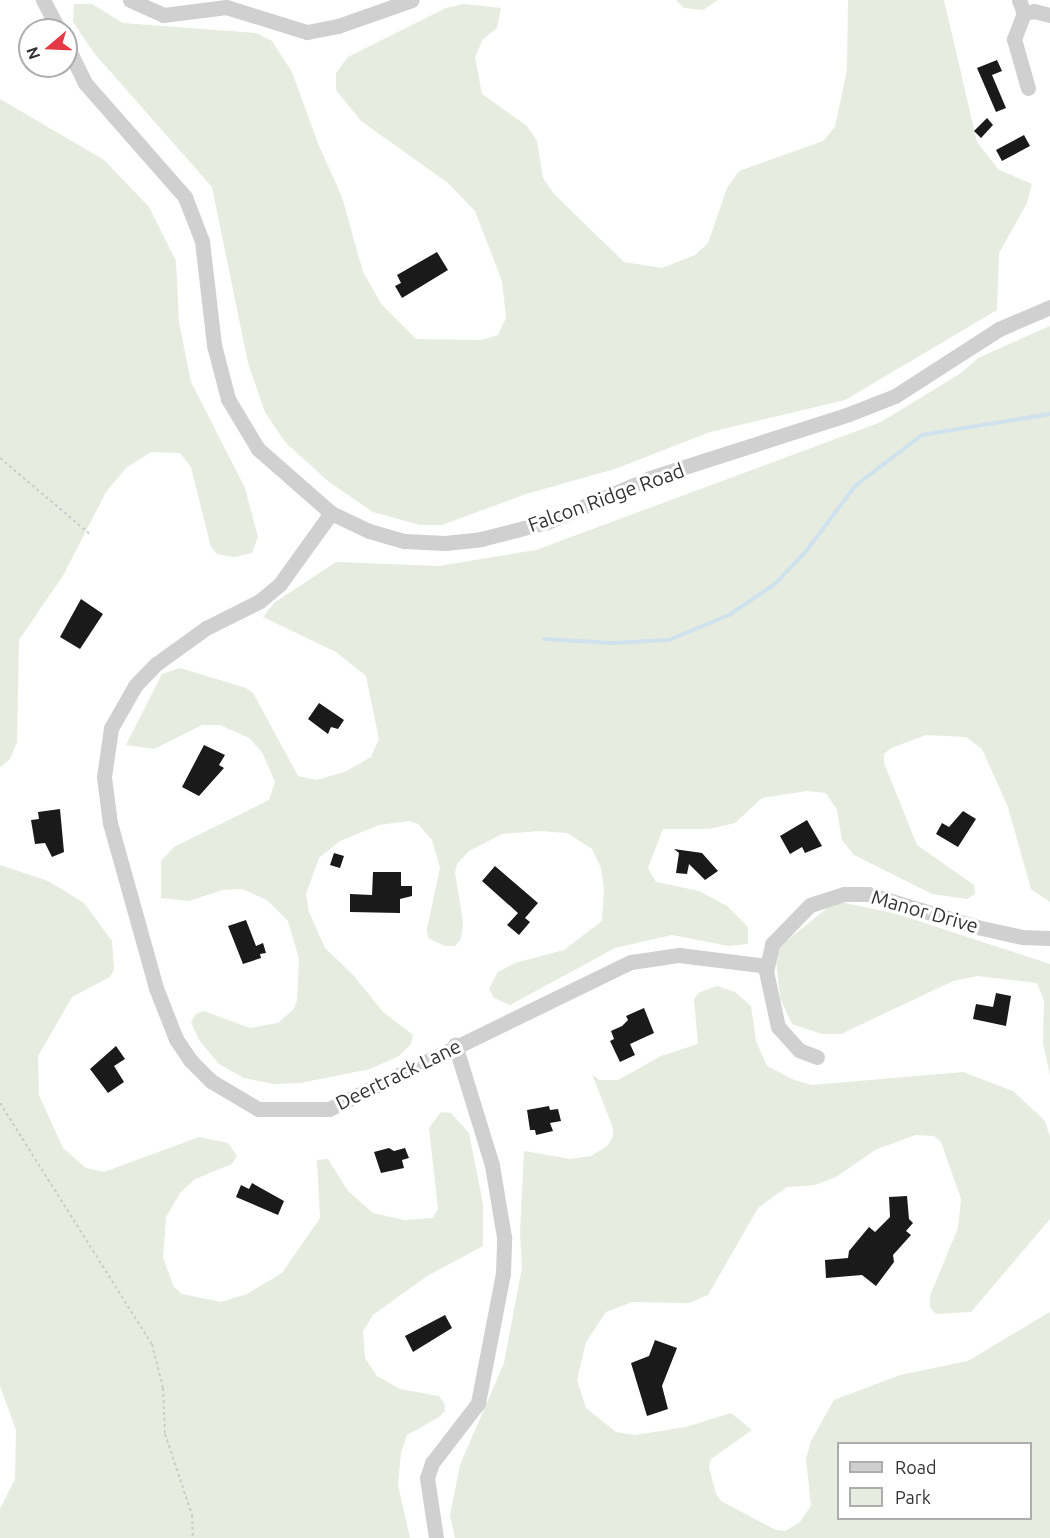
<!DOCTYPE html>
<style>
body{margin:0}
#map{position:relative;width:1050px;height:1538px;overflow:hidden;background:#fff;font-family:Ubuntu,sans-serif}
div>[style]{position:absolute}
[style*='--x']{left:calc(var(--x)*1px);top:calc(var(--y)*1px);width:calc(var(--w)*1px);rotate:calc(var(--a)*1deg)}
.green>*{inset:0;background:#e6ecdf}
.stream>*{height:4px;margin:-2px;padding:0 2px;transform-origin:2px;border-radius:2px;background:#cfe2ee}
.building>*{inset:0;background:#1a1a1a}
.path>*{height:2px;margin-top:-1px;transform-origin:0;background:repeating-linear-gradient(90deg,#cdcdcd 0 3px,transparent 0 6px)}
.minor>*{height:15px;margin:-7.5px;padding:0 7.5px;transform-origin:7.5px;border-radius:7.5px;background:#d0d0d0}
span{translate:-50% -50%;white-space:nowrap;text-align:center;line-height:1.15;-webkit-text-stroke:6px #fff;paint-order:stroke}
.street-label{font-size:20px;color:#333}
.legend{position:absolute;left:837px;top:1442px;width:195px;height:78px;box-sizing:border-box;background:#fff;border:2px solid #adadad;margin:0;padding:8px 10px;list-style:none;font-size:18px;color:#333}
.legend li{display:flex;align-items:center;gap:12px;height:30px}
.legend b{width:30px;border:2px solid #adadad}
.north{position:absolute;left:18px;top:18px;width:60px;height:60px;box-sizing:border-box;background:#fff;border:2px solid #adadad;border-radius:50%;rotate:251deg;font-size:16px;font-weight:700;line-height:24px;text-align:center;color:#333}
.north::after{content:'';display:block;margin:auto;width:21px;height:27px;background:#e63946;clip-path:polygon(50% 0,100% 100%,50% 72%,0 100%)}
</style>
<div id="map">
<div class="green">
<div style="clip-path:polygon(676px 0,718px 0,703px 10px,684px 8px)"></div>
<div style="clip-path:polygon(848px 0,944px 0,977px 142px,999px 170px,1032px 184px,1027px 203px,999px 253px,997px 310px,845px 400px,710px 432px,615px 469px,526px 494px,442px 525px,420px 525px,373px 512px,329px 482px,285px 442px,265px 412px,248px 363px,212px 187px,94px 53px,73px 22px,74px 4px,92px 4px,123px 23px,256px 33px,272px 41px,292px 72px,319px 146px,342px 197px,363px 272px,382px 305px,416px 339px,482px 340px,498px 335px,506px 318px,502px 281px,475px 211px,448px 183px,361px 121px,336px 90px,336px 73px,348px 57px,446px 8px,463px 4px,501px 8px,497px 28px,483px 39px,475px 57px,482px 94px,527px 126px,537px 141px,543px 178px,554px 194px,624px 262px,662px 268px,695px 255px,708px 243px,727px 188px,739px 171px,823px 141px,835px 127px,847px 70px)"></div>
<div style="clip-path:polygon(0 99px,104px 160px,149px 207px,176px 261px,179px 322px,191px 382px,245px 488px,258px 537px,252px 553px,234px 557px,217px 554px,211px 547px,191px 467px,180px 453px,151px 452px,126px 468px,106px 492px,64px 574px,19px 640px,17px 742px,10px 759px,0 767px)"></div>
<div style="clip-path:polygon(1050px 326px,1050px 902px,1031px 889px,1008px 807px,982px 749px,966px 737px,926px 735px,891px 748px,884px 754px,884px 763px,917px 845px,974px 885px,975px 894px,967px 899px,932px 894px,854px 855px,842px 840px,837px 810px,826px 793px,807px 791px,762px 798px,735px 823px,709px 829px,663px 829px,648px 868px,656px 882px,699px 891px,727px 906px,748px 927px,748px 944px,729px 946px,672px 935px,615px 948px,510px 1005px,494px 998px,489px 989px,498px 972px,515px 963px,564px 950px,602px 921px,604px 889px,601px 868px,592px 849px,567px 833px,540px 831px,502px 834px,469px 851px,457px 864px,455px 872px,463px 922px,461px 939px,455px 946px,445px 946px,428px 938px,427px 929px,440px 868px,432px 840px,418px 824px,409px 821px,379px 825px,340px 841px,319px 858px,306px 894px,309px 912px,325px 948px,354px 976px,383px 1012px,413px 1035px,411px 1044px,399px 1056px,370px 1069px,300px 1083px,273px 1084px,244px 1078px,219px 1064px,199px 1040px,191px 1022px,196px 1014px,204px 1011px,250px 1028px,278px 1023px,294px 1009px,297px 1000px,299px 959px,288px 921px,267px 900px,242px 889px,223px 890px,189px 901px,161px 898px,161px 861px,174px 847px,269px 800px,275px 782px,262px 752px,249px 738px,220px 725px,202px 725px,154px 749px,126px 745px,162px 674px,180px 668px,246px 688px,253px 693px,298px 776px,316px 780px,345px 772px,371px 757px,379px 739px,366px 676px,336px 652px,263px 617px,274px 603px,336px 562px,439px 566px,536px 550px,881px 422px,961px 373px,978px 358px)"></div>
<div style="clip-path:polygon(0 865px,48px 881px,84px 903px,112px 941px,114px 970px,110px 977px,72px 997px,38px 1056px,39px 1095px,63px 1148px,86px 1168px,104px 1172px,199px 1137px,228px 1143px,237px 1156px,232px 1164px,195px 1179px,180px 1193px,166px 1217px,163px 1258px,174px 1287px,182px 1294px,221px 1302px,247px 1294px,282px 1273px,320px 1218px,317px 1160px,328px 1159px,348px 1191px,373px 1213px,404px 1220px,433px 1218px,438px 1209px,429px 1128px,441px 1112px,451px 1113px,469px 1133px,483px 1204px,483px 1246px,427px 1276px,373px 1315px,363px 1331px,365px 1358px,377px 1376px,400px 1389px,439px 1396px,444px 1403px,445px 1411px,439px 1417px,407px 1435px,401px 1453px,398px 1485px,410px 1538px,0 1538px,0 1509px,15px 1479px,16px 1430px,0 1386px)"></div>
<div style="clip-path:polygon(836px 901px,897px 914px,1050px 964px,1050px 1076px,1043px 1043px,1044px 1001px,1037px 983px,977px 976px,953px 981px,841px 1034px,822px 1034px,792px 1024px,780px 998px,775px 950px)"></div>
<div style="clip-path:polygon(evenodd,717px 986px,735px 992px,751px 1006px,756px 1041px,767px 1066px,794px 1080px,812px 1085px,963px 1072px,1013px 1091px,1045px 1121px,1050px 1137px,1050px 1219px,971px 1312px,936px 1314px,930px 1307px,930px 1296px,958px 1228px,961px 1199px,941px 1142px,934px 1136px,915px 1135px,875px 1150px,836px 1177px,815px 1185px,787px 1187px,758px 1208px,708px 1295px,689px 1303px,632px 1302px,606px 1312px,586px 1342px,577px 1380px,586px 1408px,616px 1432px,635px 1435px,686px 1427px,731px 1413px,752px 1430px,711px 1459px,709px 1467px,716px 1494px,721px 1501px,776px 1530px,785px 1531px,800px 1522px,811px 1506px,806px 1459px,811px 1441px,834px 1400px,900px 1375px,968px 1361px,1050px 1312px,1050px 1538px,455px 1538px,450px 1515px,460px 1465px,504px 1363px,522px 1268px,520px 1232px,524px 1151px,570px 1159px,591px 1156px,607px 1146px,613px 1137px,613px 1128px,592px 1074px,599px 1080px,618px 1080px,661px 1056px,698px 1044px,694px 999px,700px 992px,717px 986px,838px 1444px,1030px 1444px,1030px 1518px,838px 1518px,838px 1444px)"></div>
</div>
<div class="stream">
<div style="--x:544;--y:639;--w:68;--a:3.4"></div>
<div style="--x:612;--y:643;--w:57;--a:-3"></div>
<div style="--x:669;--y:640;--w:65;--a:-22.6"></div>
<div style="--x:729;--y:615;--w:55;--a:-34"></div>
<div style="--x:775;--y:584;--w:47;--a:-46.7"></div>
<div style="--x:807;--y:550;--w:80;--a:-53.1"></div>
<div style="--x:855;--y:486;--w:84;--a:-37.3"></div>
<div style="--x:922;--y:435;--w:130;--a:-9.3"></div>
</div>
<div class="building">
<div style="clip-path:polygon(997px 60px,1002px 71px,992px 75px,1006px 108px,996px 112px,977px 68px)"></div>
<div style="clip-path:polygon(987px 118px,993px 125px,981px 138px,974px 131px)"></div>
<div style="clip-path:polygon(1024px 135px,1030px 146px,1002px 161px,996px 150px)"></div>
<div style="clip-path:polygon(437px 252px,448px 270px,402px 298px,395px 286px,401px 283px,397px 275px)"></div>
<div style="clip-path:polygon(81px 599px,103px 614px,80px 649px,60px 637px)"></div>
<div style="clip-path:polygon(319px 703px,344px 720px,338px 729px,331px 727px,328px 734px,308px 719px)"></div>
<div style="clip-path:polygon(204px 745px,225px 755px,219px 765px,224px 768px,199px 796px,182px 787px)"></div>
<div style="clip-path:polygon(60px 809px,64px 852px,52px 857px,45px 843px,35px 844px,31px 820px,39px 819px,38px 812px)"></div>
<div style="clip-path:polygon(963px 811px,976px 819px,958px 847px,936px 834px,942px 823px,949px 827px)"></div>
<div style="clip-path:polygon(807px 820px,822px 846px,805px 853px,802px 847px,790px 854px,780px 836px)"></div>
<div style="clip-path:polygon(674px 849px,702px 853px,718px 871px,705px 880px,689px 864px,687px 874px,676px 873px,679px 853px)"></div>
<div style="clip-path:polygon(334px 853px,344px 856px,340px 868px,330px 865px)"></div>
<div style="clip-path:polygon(495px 866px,538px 903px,525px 918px,530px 922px,519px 935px,507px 925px,518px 913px,482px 881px)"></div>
<div style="clip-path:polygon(373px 872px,401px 872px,401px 886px,412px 886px,412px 896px,400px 899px,400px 913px,350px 912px,350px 894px,372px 895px)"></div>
<div style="clip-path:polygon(246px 920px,256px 946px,263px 943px,266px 953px,260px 954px,261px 958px,243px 964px,228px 926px)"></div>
<div style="clip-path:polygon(996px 993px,1011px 996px,1006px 1026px,973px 1019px,976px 1004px,993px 1007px)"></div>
<div style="clip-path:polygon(644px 1008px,654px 1033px,630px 1044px,635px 1055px,620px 1062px,610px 1041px,614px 1039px,611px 1031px,622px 1026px,628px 1020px,626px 1016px)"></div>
<div style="clip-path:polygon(116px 1046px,125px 1059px,114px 1066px,124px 1082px,108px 1093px,90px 1069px)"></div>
<div style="clip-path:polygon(549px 1106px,550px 1110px,558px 1109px,561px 1121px,550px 1123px,553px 1131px,536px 1135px,535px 1130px,530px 1130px,527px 1110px)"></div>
<div style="clip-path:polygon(389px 1148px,394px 1151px,405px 1148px,409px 1158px,402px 1160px,404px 1168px,381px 1173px,374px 1152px)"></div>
<div style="clip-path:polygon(252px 1183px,284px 1201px,278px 1215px,236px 1197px,241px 1185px,249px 1189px)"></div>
<div style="clip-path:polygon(907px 1196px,909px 1219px,913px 1223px,906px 1231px,911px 1235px,893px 1255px,894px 1262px,876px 1286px,862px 1275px,826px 1278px,825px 1260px,848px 1258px,849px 1251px,869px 1227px,875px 1232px,890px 1217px,889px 1197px)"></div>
<div style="clip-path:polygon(445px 1315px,452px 1328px,413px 1352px,405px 1336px)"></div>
<div style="clip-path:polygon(655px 1340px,677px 1348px,662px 1386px,668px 1409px,647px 1416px,631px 1363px,649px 1356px)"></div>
</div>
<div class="path">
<div style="--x:0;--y:458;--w:118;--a:40.2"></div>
<div style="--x:0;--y:1103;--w:285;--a:57.8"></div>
<div style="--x:152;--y:1344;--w:45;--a:76"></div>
<div style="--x:163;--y:1388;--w:46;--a:87.5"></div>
<div style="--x:165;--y:1434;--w:85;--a:71.6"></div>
<div style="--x:192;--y:1515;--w:23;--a:88"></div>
</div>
<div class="minor">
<div style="--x:43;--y:0;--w:34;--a:62"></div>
<div style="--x:130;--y:0;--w:36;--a:24"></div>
<div style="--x:163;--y:15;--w:64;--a:-7.2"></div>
<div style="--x:226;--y:7;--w:85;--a:17.2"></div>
<div style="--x:307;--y:32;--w:32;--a:-11"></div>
<div style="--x:338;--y:26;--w:78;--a:-19.4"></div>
<div style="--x:1019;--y:0;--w:14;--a:69"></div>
<div style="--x:1024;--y:13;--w:10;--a:-11"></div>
<div style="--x:1034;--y:11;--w:16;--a:14"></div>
<div style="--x:1024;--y:13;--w:28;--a:111"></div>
<div style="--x:1014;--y:39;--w:51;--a:74.1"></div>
<div style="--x:66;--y:44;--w:43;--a:64"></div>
<div style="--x:85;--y:83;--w:152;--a:48.7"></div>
<div style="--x:185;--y:197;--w:47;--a:68.9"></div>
<div style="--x:202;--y:241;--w:105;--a:83.4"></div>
<div style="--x:214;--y:345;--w:56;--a:75.5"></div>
<div style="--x:228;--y:399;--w:58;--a:59"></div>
<div style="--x:258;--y:449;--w:97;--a:41.2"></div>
<div style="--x:331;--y:513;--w:42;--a:25.3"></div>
<div style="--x:369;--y:531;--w:37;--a:16"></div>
<div style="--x:405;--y:541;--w:40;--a:2.9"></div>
<div style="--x:445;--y:543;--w:36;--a:-6"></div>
<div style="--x:481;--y:539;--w:68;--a:-14.4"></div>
<div style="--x:547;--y:522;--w:112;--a:-23.1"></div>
<div style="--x:650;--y:478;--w:209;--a:-17.8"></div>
<div style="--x:849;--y:414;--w:49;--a:-21.4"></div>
<div style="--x:895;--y:396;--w:124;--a:-32.8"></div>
<div style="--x:999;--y:329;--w:56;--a:-23.3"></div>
<div style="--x:331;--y:513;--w:87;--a:125.7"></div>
<div style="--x:280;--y:584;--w:26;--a:140"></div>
<div style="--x:260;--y:601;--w:60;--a:153.4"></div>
<div style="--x:206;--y:628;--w:62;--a:144.2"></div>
<div style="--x:156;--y:664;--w:30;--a:134"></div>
<div style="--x:135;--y:686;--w:48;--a:119.7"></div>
<div style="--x:111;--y:728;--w:49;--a:98.1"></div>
<div style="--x:104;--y:777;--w:46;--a:82.6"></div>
<div style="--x:110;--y:823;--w:171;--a:74.4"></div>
<div style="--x:156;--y:988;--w:55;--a:68.6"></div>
<div style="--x:176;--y:1039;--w:25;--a:56"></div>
<div style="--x:190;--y:1060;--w:30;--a:45"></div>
<div style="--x:211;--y:1081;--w:55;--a:30.8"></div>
<div style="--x:258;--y:1109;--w:71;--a:0"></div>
<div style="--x:329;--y:1109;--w:336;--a:-26"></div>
<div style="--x:631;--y:962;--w:49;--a:-8.3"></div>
<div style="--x:679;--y:955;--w:89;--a:7.1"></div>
<div style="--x:817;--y:1057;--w:19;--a:-159"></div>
<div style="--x:799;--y:1050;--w:31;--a:-132"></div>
<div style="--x:778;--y:1027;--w:57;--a:-102.1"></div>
<div style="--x:766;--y:971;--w:28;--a:-77"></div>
<div style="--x:772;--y:944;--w:54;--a:-45.7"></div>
<div style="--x:810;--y:905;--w:36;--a:-18"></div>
<div style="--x:844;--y:894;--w:24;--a:0"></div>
<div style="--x:868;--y:894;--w:114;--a:16.8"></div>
<div style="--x:977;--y:927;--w:46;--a:12.5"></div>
<div style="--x:1022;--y:937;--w:28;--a:2"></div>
<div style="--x:436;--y:1538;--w:61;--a:-98.5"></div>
<div style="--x:427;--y:1478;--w:16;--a:-72"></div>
<div style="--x:432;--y:1463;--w:76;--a:-52.5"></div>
<div style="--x:478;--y:1403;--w:132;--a:-79.1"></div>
<div style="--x:503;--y:1273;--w:36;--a:-88"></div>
<div style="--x:504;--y:1237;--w:73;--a:-99.5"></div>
<div style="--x:492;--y:1165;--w:126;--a:-107.1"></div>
</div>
<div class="street-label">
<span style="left:606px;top:497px;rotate:-20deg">Falcon Ridge Road</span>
<span style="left:925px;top:911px;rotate:16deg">Manor Drive</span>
<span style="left:398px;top:1074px;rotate:-26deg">Deertrack Lane</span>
</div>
<ul class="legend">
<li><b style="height:8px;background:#d0d0d0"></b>Road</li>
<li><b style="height:16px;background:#e6ecdf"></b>Park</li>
</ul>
<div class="north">N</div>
</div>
